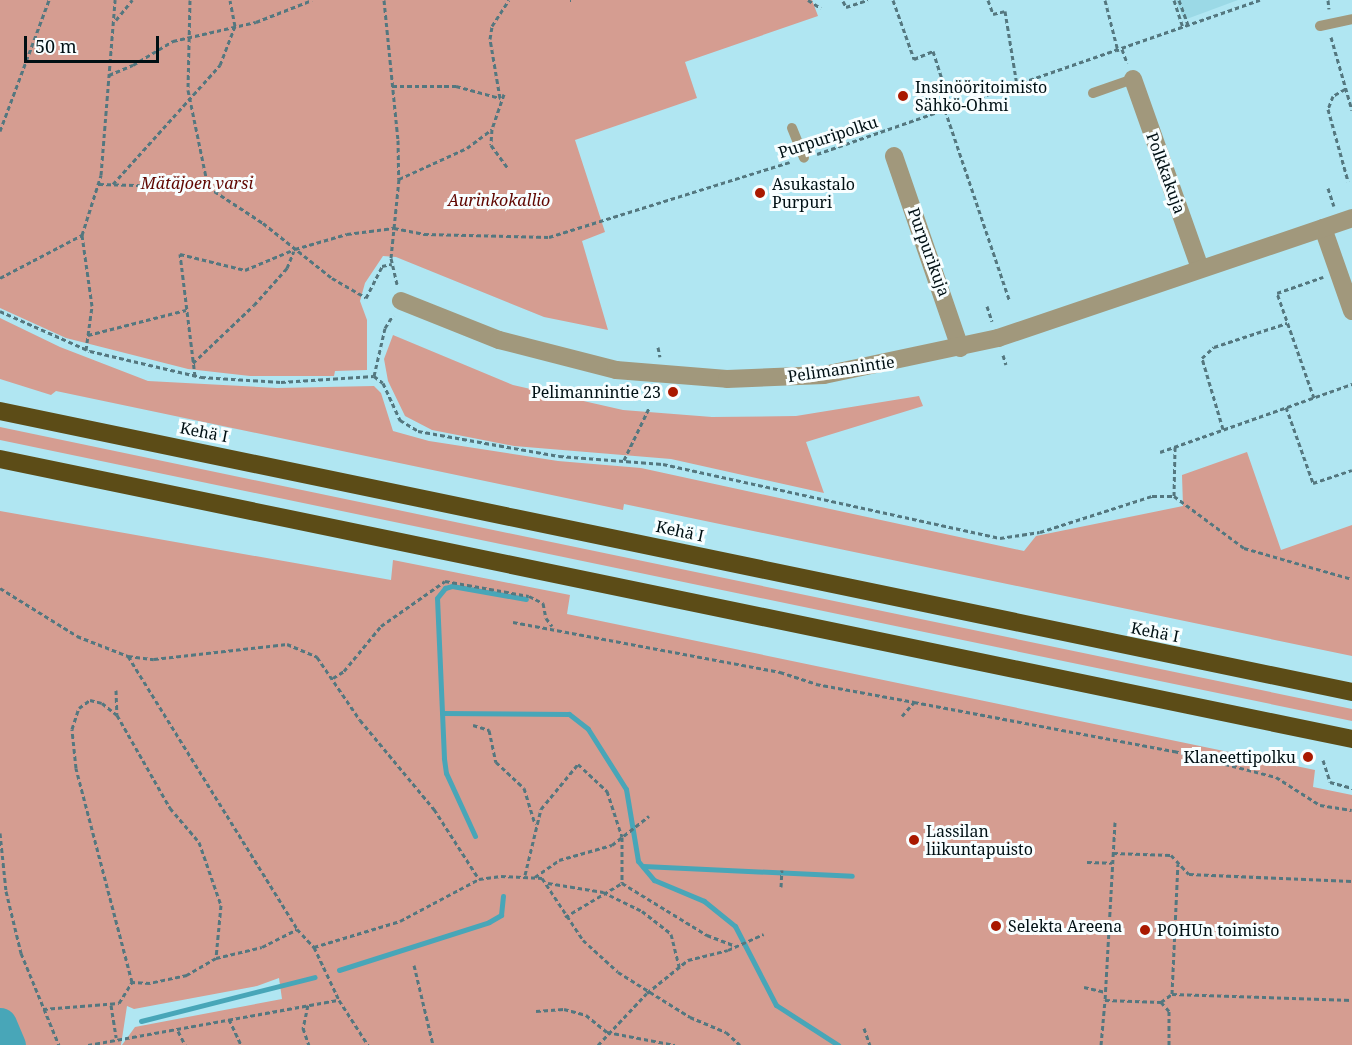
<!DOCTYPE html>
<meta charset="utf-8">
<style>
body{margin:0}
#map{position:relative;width:1352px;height:1045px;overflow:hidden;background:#b0e6f2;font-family:"Noto Serif",serif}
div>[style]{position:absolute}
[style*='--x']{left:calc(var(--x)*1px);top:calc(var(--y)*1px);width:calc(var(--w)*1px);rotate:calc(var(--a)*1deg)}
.built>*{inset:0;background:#9bd9e6}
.green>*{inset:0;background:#d59d91}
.stream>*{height:5px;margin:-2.5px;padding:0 2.5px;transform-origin:2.5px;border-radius:2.5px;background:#48a6b8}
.river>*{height:33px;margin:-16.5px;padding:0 16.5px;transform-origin:16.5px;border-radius:16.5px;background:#48a6b8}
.path>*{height:3px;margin-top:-1.5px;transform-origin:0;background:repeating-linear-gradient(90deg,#54777f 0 4.5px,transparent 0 7.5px)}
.lane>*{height:10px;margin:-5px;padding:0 5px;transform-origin:5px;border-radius:5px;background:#a1987c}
.street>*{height:18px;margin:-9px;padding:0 9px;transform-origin:9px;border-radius:9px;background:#a1987c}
.highway>*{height:18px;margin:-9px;padding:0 9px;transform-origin:9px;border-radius:9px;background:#5c4c17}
.dots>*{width:16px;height:16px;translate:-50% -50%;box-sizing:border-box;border:3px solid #f8feff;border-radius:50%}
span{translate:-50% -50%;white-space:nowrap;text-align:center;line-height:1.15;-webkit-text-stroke:6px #f8feff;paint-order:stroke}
.poi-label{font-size:16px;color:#001014}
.left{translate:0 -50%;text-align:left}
.right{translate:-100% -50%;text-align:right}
.street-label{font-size:16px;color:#001014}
.park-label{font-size:16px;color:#5f0600;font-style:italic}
.scale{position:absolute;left:24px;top:36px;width:135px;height:27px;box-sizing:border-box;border:3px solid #001014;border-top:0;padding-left:8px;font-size:18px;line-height:21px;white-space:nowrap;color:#001014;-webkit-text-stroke:4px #f8feff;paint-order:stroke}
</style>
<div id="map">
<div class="built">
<div style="clip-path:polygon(1176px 0,1238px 0,1184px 20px)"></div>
</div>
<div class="green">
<div style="clip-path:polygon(0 0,812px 0,818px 16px,685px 62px,697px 98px,575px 140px,605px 232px,582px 241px,608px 330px,544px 317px,396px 257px,383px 256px,365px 283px,360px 301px,367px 320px,367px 370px,335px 371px,334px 376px,250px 376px,188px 369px,66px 338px,0 308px)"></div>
<div style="clip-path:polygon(0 318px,60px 347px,148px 381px,277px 388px,374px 386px,381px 393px,393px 431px,429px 441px,558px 461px,641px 468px,1024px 551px,1036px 536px,1183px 506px,1182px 475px,1247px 452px,1281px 550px,1352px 525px,1352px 656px,624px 504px,623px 510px,56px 391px,51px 395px,0 379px)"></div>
<div style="clip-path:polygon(393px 335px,513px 385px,623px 410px,712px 417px,796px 416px,919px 396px,923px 406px,806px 442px,824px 493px,671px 459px,514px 446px,432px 430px,405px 416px,388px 381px,384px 359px)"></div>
<div style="clip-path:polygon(0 427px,1352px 709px,1352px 721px,0 440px)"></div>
<div style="clip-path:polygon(0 511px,391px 580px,393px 560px,570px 595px,567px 614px,1315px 770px,1313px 787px,1352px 795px,1352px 1045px,122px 1045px,135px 1027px,282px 999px,279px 978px,257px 986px,134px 1009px,127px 1006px,121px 1045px,0 1045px)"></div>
</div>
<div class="stream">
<div style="--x:442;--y:713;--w:127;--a:0.5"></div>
<div style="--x:569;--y:714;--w:24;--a:38"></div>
<div style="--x:588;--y:729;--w:71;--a:57.7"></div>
<div style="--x:626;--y:789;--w:73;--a:80.5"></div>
<div style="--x:638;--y:861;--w:25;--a:50"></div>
<div style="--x:654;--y:880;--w:54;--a:22.8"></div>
<div style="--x:704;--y:901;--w:40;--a:39"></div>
<div style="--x:735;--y:926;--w:89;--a:62.6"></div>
<div style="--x:776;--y:1005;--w:74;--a:32.8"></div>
<div style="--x:475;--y:836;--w:69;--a:-114.7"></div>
<div style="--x:446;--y:773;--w:15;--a:-98"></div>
<div style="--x:444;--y:758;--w:160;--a:-92.5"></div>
<div style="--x:437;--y:598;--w:13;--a:-51"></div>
<div style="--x:445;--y:588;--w:7;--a:-16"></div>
<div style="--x:452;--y:586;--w:75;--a:10"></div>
<div style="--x:643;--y:866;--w:209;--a:2.7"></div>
<div style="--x:339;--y:970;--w:157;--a:-17.7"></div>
<div style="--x:489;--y:922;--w:14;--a:-30"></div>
<div style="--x:501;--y:915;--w:19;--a:-84"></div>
<div style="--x:141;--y:1021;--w:179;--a:-14.2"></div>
</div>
<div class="river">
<div style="--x:0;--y:1024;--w:23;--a:67"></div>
</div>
<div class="path">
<div style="--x:190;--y:0;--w:90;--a:91.3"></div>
<div style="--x:188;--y:90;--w:99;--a:78.3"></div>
<div style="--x:208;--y:187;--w:66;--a:33.2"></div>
<div style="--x:263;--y:223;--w:88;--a:38.6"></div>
<div style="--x:332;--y:278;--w:39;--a:30"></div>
<div style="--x:366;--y:298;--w:36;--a:-63"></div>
<div style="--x:382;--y:266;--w:10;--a:-11"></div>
<div style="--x:384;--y:0;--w:141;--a:84.3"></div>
<div style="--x:398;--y:140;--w:39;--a:89"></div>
<div style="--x:399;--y:179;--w:79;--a:95.8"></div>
<div style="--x:391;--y:258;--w:27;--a:77"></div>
<div style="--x:570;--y:0;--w:1;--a:0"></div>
<div style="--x:808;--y:0;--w:15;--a:32"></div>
<div style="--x:893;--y:0;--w:63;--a:70.4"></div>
<div style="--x:914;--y:59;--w:21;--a:-23"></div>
<div style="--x:933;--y:51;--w:59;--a:72.2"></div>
<div style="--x:988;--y:0;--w:15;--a:70"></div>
<div style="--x:993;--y:14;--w:12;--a:-14"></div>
<div style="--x:1005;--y:11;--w:75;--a:80.8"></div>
<div style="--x:1105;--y:0;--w:53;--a:75.7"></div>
<div style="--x:1174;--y:0;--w:28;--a:72"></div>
<div style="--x:1179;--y:0;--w:27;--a:70"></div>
<div style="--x:1328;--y:0;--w:9;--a:84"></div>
<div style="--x:843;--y:1;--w:7;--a:63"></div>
<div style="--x:846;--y:7;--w:23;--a:-18"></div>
<div style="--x:116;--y:20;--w:26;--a:-51"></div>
<div style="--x:1331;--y:37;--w:76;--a:74"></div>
<div style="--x:1122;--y:49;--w:15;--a:70"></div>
<div style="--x:109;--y:75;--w:26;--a:-23"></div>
<div style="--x:133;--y:65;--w:47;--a:-31"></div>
<div style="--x:173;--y:41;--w:85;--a:-12.9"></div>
<div style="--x:256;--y:22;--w:60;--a:-21.4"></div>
<div style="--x:392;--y:86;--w:64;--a:0"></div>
<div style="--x:456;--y:86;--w:46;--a:15.3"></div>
<div style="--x:500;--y:98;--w:60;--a:-99.6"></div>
<div style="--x:490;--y:39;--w:13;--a:-81"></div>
<div style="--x:492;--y:26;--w:31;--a:-57"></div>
<div style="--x:1345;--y:89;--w:14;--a:150"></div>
<div style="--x:1333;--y:96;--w:14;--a:111"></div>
<div style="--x:1328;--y:109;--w:75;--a:74.5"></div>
<div style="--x:504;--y:94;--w:37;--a:109"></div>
<div style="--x:492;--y:129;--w:16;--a:94"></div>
<div style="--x:491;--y:145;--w:29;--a:54"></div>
<div style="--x:945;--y:110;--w:200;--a:71.3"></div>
<div style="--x:0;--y:131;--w:140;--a:-69.5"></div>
<div style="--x:817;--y:154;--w:469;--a:-19.2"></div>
<div style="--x:399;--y:179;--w:75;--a:-24.5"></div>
<div style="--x:467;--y:148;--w:31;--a:-37"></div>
<div style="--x:99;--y:184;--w:109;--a:1.6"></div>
<div style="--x:113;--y:184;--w:160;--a:-48"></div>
<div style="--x:220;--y:65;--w:42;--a:-69"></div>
<div style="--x:235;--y:26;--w:26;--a:-101"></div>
<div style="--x:1328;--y:188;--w:19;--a:72"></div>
<div style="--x:0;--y:278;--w:93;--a:-27.7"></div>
<div style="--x:987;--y:306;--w:16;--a:72"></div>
<div style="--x:0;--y:311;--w:98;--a:24"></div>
<div style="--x:90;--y:351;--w:114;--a:13.2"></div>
<div style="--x:201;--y:377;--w:80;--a:3.6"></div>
<div style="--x:281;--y:382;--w:93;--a:-3.7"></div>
<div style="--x:374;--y:376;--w:11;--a:38"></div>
<div style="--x:383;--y:383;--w:41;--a:65.3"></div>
<div style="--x:400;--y:420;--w:21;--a:31"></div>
<div style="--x:418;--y:431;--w:143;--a:10.1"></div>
<div style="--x:559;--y:456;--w:104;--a:4.4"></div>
<div style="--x:663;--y:464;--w:345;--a:12.4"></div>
<div style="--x:1000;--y:538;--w:40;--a:-8.5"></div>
<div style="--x:1040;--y:532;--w:118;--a:-17.8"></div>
<div style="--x:1152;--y:496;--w:22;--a:0"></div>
<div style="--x:1174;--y:496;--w:87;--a:36.6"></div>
<div style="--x:1244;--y:548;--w:112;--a:16"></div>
<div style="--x:88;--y:335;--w:101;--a:-14.3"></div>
<div style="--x:658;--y:347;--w:10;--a:79"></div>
<div style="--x:86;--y:350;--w:44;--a:-82.2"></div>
<div style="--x:92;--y:306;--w:72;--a:-98"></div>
<div style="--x:82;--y:235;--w:63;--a:-72.4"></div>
<div style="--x:101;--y:175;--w:176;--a:-85.4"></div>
<div style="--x:1003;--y:355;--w:10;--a:73"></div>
<div style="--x:193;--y:363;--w:84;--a:-43.6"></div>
<div style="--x:254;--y:305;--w:50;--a:-48.3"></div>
<div style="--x:287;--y:268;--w:18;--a:-68"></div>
<div style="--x:195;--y:376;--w:123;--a:-97"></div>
<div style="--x:180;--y:254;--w:67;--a:13.8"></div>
<div style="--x:245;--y:270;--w:54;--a:-22.8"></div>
<div style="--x:295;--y:249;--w:54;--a:-16.1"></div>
<div style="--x:347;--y:234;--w:47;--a:-7.3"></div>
<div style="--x:394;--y:228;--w:31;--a:11"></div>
<div style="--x:424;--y:234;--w:125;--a:1.4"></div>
<div style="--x:549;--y:237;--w:252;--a:-17.3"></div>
<div style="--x:374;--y:376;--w:49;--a:-77.1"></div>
<div style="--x:385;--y:328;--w:15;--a:-58"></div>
<div style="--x:1314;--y:398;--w:111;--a:-109.4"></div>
<div style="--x:1277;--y:293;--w:49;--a:-19.2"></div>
<div style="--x:1286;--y:407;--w:81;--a:70.4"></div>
<div style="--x:1313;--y:483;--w:41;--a:-18.4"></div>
<div style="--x:1223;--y:429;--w:74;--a:-106.5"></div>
<div style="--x:1202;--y:358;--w:16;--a:-43"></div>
<div style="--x:1214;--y:347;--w:77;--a:-18.2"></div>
<div style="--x:1160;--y:452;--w:204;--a:-19.5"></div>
<div style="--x:624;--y:460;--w:58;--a:-64.3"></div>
<div style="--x:1174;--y:496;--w:49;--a:-88.8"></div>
<div style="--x:0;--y:588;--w:91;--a:31.9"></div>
<div style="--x:77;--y:636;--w:55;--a:21.4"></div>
<div style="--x:128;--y:656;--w:26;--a:7"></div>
<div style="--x:154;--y:659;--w:134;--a:-6.4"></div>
<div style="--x:287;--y:644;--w:33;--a:23"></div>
<div style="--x:317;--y:657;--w:76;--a:55.7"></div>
<div style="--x:360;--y:720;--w:116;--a:50.3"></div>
<div style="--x:434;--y:809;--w:83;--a:57.3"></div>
<div style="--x:513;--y:622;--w:272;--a:10.6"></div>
<div style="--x:780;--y:672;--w:38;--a:18"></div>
<div style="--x:816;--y:684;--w:100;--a:10.4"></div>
<div style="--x:128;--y:656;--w:321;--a:58.2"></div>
<div style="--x:297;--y:929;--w:25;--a:47"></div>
<div style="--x:314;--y:947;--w:59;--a:64.7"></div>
<div style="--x:339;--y:1000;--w:54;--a:57.2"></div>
<div style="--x:333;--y:678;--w:13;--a:-32"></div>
<div style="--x:344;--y:671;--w:58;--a:-50.6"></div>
<div style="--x:381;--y:626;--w:78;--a:-35.1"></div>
<div style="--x:445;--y:581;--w:85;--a:10.1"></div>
<div style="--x:529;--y:596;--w:16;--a:27"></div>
<div style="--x:543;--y:603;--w:15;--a:79"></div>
<div style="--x:546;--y:618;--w:10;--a:53"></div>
<div style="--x:116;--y:690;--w:25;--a:88"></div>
<div style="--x:117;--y:715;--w:107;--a:60.3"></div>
<div style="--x:170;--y:808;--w:45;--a:49.5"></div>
<div style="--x:199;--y:842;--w:67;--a:70.8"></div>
<div style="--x:221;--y:905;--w:53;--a:95.4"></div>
<div style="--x:216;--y:958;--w:34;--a:150"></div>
<div style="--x:187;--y:975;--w:38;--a:168"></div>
<div style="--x:150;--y:983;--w:18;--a:-177"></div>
<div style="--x:132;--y:982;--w:221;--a:-104.7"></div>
<div style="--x:76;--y:768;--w:39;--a:-96"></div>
<div style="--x:72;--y:729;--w:22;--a:-72"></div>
<div style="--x:79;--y:708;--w:14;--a:-36"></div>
<div style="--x:90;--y:700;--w:12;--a:14"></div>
<div style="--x:102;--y:703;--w:19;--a:39"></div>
<div style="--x:902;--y:716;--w:18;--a:-49"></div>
<div style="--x:914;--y:702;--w:265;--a:10.7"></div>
<div style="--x:1174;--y:751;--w:105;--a:14.3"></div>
<div style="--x:1276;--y:777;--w:52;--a:32.5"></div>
<div style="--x:1320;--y:805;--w:32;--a:9"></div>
<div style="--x:473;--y:725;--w:17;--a:17"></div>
<div style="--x:489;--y:730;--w:33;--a:78"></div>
<div style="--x:496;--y:762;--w:38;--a:43"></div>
<div style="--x:524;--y:788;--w:38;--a:73"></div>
<div style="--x:1323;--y:760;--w:23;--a:72"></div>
<div style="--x:1330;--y:782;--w:23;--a:15"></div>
<div style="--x:1115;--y:822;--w:178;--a:93.2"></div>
<div style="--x:1105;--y:1000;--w:56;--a:2"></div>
<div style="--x:1161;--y:1002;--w:12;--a:48"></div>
<div style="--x:1169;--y:1011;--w:34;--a:90"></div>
<div style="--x:0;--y:833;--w:58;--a:84.1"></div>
<div style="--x:6;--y:891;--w:64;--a:76.4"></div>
<div style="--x:21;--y:953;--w:100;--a:67.6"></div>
<div style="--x:1113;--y:853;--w:58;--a:2"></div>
<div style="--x:1171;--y:855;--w:26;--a:47"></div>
<div style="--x:1189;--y:874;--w:163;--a:2.5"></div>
<div style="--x:1087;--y:862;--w:25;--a:2"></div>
<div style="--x:525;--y:875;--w:68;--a:-76.4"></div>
<div style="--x:541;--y:809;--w:58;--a:-50.6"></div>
<div style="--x:578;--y:764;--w:40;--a:43"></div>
<div style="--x:607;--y:791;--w:48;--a:71.9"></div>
<div style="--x:622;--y:837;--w:46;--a:90"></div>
<div style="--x:622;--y:883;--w:100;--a:31.5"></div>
<div style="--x:707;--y:935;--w:30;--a:21"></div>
<div style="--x:535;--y:877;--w:29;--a:-35"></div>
<div style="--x:559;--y:860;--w:55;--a:-15.8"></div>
<div style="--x:612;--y:845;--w:47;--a:-38.1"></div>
<div style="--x:548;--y:883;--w:56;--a:9.3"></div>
<div style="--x:603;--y:892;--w:43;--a:26"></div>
<div style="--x:642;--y:911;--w:37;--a:38"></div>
<div style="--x:671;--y:934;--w:34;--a:76"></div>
<div style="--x:781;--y:887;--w:17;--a:-87"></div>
<div style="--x:565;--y:917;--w:66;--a:-30.8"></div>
<div style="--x:314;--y:947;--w:90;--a:-16.8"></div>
<div style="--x:400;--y:921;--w:89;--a:-28"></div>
<div style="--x:479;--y:879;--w:22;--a:-8"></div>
<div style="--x:501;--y:876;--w:41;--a:2.8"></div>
<div style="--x:542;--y:878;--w:74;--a:56.5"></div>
<div style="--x:583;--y:940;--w:47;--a:42.4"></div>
<div style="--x:618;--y:972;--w:85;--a:32"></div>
<div style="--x:690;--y:1017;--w:39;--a:23"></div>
<div style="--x:726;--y:1032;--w:19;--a:43"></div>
<div style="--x:216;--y:958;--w:47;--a:-13.4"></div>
<div style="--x:262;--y:947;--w:39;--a:-27"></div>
<div style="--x:414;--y:965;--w:82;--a:76.6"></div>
<div style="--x:1084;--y:987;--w:22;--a:13"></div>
<div style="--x:1172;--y:994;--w:130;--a:-87.4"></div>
<div style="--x:1161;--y:1002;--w:14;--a:-36"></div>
<div style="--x:1172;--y:994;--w:180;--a:1.9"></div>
<div style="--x:111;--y:1005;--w:33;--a:81"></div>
<div style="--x:308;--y:1005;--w:24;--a:102"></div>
<div style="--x:303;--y:1028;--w:18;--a:71"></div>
<div style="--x:43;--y:1009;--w:76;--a:-4.5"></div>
<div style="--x:119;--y:1003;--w:25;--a:-58"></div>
<div style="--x:536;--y:1011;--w:28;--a:-4"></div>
<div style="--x:564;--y:1009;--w:23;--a:15"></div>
<div style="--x:586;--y:1015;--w:27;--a:39"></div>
<div style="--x:607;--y:1032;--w:69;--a:10.8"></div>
<div style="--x:229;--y:1019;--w:29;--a:65"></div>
<div style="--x:864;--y:1028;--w:18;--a:71"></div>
<div style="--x:178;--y:1031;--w:16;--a:63"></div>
<div style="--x:88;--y:1045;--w:255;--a:-10.2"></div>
<div style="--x:598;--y:1045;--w:71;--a:-46.7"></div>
<div style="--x:647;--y:993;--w:53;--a:-38.8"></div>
<div style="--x:688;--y:960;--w:41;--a:-14"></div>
<div style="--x:728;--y:950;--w:39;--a:-24"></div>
<div style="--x:1101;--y:1045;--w:45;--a:-84.9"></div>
</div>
<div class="lane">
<div style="--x:1320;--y:26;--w:33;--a:-12"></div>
<div style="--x:1093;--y:93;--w:42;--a:-19.3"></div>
<div style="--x:792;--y:128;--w:32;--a:68"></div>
</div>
<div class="street">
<div style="--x:1133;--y:79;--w:201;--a:70.5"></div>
<div style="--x:894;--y:156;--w:203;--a:71"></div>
<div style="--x:1323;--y:228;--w:88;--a:70.7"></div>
<div style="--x:401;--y:301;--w:105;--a:21.7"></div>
<div style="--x:499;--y:340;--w:121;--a:14.4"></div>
<div style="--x:616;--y:370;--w:111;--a:4.6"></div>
<div style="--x:727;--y:379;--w:97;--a:-2.4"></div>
<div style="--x:824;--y:375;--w:178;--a:-12"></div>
<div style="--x:998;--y:338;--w:374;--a:-18.7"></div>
</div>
<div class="highway">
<div style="--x:0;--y:411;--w:1381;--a:11.74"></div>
<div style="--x:0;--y:459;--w:1381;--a:11.7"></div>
</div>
<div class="dots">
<div style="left:903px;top:96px;background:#a91900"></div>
<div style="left:760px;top:193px;background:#a91900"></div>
<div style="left:673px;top:392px;background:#a91900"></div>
<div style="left:1308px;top:757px;background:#a91900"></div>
<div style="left:914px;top:840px;background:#a91900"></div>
<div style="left:996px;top:926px;background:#a91900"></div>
<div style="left:1145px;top:930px;background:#a91900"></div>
</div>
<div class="poi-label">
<span class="left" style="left:915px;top:96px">Insinööritoimisto<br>Sähkö-Ohmi</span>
<span class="left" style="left:772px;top:193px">Asukastalo<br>Purpuri</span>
<span class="right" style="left:661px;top:392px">Pelimannintie 23</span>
<span class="right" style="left:1296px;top:757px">Klaneettipolku</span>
<span class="left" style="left:926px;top:840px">Lassilan<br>liikuntapuisto</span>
<span class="left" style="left:1008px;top:926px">Selekta Areena</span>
<span class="left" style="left:1157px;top:930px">POHUn toimisto</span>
</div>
<div class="street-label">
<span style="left:828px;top:137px;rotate:-18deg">Purpuripolku</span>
<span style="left:1166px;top:173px;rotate:70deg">Polkkakuja</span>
<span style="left:929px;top:252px;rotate:70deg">Purpurikuja</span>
<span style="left:841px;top:369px;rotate:-8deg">Pelimannintie</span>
<span style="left:204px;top:432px;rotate:11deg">Kehä I</span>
<span style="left:680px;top:531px;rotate:12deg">Kehä I</span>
<span style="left:1155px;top:632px;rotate:11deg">Kehä I</span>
</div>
<div class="park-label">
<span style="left:197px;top:183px">Mätäjoen varsi</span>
<span style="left:499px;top:200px">Aurinkokallio</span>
</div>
<div class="scale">50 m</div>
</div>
